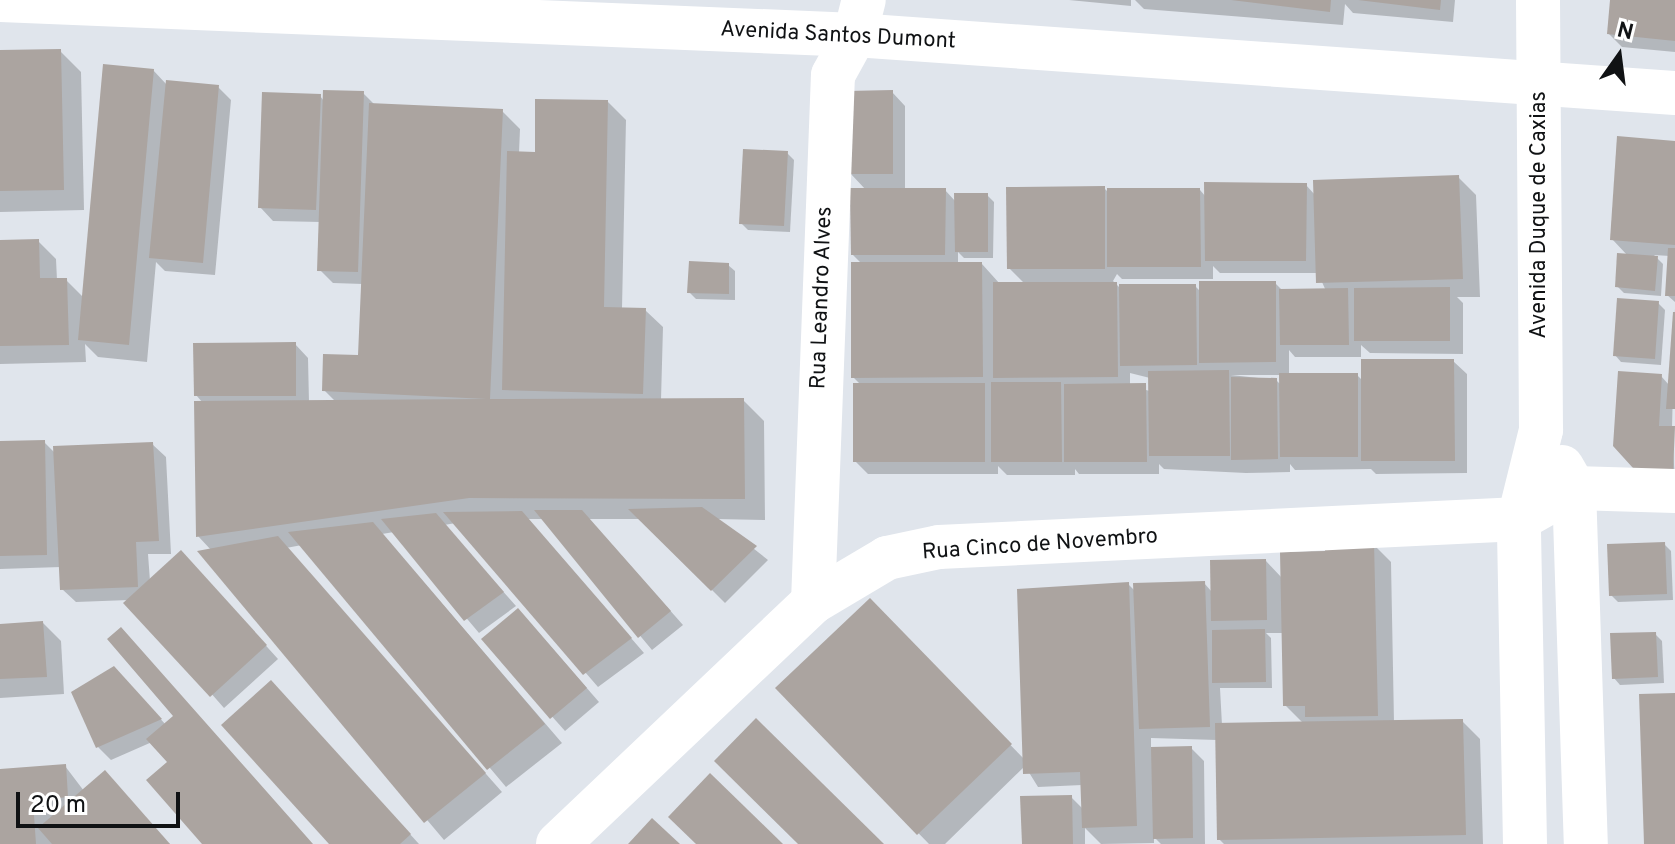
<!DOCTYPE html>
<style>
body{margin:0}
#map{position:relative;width:1675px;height:844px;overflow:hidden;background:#e0e5ec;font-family:Overpass,sans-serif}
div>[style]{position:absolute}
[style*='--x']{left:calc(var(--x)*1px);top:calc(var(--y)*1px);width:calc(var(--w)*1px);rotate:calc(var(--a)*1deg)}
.shadow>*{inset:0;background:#0003}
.building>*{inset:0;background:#aba4a0}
.minor>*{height:44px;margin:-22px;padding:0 22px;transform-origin:22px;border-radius:22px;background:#fff}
.major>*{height:44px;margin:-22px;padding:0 22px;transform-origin:22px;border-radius:22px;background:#fff}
span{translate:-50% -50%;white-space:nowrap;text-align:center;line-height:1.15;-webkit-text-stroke:6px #fff;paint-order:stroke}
.street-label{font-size:22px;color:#101214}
.north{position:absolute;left:1579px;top:16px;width:80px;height:80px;-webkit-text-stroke:6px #fff;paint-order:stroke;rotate:14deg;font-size:22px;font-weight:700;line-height:32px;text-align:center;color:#101214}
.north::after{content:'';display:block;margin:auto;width:28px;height:36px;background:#101214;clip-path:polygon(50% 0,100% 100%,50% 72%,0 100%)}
.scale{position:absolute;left:16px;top:792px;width:164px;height:36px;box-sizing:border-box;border:4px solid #101214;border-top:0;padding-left:10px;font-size:24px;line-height:28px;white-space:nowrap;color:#101214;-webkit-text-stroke:6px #fff;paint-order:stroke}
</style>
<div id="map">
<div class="shadow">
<div style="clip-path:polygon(1069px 0,1131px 0,1131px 6px)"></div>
<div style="clip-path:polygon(1135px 0,1455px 0,1453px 22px,1353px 13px,1345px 4px,1343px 25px,1144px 9px)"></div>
<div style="clip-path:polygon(1612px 0,1675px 0,1675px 52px,1622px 47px,1609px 34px)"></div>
<div style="clip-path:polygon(60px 51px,81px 72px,84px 210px,0 212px,0 52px)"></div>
<div style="clip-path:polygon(153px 70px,167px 85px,218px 87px,231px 100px,215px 275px,165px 271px,156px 262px,147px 362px,98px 357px,85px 344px,86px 362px,0 364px,0 242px,38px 241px,56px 259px,57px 280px,66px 280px,84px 298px)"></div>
<div style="clip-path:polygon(evenodd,892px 92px,905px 106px,905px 190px,945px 190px,956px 202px,987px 195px,994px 202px,993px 258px,964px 258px,958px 252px,958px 264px,982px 264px,1000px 284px,1025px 284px,1009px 268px,1104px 188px,1109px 193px,1200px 190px,1206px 197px,1306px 185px,1315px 195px,1458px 177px,1476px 195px,1480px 297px,1457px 297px,1463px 303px,1463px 354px,1370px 353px,1361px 345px,1361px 357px,1295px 357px,1289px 350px,1289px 375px,1357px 375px,1363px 381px,1453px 361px,1467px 374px,1467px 473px,1376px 474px,1371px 469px,1295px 470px,1290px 464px,1290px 472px,1246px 473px,1164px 469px,1159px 464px,1159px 474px,1079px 474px,1075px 469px,1075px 475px,1007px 475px,998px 466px,998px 474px,868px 474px,855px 461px,861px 385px,853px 377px,862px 264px,853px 255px,866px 190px,850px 173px,892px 92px,1213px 266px,1220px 273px,1318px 273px,1326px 291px,1283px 291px,1275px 283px,1201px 292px,1195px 286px,1121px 289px,1113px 281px,1117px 274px,1122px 279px,1213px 279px,1213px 266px,892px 92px,1130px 373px,1150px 378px,1150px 391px,1130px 386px,1130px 373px,892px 92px,1231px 375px,1281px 375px,1281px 385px,1276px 380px,1231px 375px)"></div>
<div style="clip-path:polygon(363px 93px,375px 105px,502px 111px,520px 129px,519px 153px,537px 154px,608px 102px,626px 120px,622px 309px,645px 310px,663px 327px,661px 400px,743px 400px,764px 421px,765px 520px,716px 519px,768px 560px,725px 603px,641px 519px,589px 519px,683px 625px,652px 650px,543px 519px,528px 519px,644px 653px,598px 687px,456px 523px,444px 525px,516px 606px,479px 633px,394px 532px,382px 534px,562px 743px,506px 787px,302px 545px,286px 548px,502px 792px,444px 840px,201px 552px,211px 550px,198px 536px,203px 403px,196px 395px,295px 344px,308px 358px,309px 402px,336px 402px,324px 390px,360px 357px,363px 284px,333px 283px,320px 270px,321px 222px,273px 221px,260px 207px,320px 96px,324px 101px)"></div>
<div style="clip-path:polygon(1675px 143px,1675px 302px,1667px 295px,1670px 256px,1654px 255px,1663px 264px,1661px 296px,1624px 293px,1617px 286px,1628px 256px,1612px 239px)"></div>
<div style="clip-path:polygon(787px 153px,794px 160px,790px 232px,748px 230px,741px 223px)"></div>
<div style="clip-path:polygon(728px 265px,735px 271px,735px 300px,696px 299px,689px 292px)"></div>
<div style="clip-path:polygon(1658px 303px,1665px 310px,1661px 365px,1621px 362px,1615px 355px)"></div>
<div style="clip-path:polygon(1675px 308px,1672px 428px,1675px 483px,1620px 373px,1661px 376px,1669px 385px)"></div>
<div style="clip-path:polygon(44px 442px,56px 454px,152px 444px,166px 457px,171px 554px,148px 554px,150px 581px,194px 566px,278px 659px,224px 708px,129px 600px,76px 602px,62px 589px,61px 567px,0 569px,0 443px)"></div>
<div style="clip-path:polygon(evenodd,1373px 544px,1391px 562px,1394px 722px,1462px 721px,1480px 739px,1483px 844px,1224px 844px,1219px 839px,1217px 740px,1151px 738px,1151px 749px,1191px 748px,1204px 761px,1205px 844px,1161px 844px,1154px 837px,1154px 843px,1101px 844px,1085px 828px,1085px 844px,1024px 844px,1071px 797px,1083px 809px,1082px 785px,1038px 787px,1025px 766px,945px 844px,929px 844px,777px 688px,870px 601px,1025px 760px,1128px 584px,1136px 592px,1204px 583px,1212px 592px,1266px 561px,1282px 578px,1327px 553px,1373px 544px,1266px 633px,1284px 633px,1285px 705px,1303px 723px,1222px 725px,1220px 688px,1272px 688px,1271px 638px,1266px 633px)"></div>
<div style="clip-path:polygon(1664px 544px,1671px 551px,1673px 600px,1618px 602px,1611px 595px)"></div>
<div style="clip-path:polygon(43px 623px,61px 641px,64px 694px,0 698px,0 626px)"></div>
<div style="clip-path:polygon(531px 624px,599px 702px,565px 731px,484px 640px)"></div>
<div style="clip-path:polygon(1655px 634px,1662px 641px,1664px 683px,1620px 685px,1614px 678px)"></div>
<div style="clip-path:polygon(127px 682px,166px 725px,312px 844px,205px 844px,170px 762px,152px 742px,111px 760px,98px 747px)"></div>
<div style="clip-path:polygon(288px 700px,419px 844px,332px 844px)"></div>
<div style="clip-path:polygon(65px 766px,84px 791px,170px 844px,0 844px,0 771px)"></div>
</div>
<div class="building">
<div style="clip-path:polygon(1231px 0,1331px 0,1330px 12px)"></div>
<div style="clip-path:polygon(1358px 0,1441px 0,1440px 10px)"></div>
<div style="clip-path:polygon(1610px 0,1675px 0,1675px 41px,1607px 34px)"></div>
<div style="clip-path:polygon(61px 49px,64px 190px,0 191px,0 50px)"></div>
<div style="clip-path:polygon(103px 64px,154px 69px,129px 345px,78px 340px)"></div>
<div style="clip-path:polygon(166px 80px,219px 85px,203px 263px,149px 258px)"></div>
<div style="clip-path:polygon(323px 90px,364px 91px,358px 272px,317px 271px)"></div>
<div style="clip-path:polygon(893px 90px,893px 174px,848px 174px,847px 91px)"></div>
<div style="clip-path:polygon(262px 92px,321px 94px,316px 210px,258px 208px)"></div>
<div style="clip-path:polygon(535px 99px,608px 100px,604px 307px,646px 308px,643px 394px,502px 390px,507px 151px,535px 152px)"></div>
<div style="clip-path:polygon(369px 103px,503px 109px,490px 399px,744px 398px,745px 499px,469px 498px,196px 537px,194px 401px,487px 399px,322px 391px,323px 354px,358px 355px)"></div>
<div style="clip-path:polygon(1617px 136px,1675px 141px,1675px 245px,1610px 240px)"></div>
<div style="clip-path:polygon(743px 149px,788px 151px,784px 226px,739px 224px)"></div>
<div style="clip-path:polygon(1459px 175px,1463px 279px,1316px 283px,1313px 180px)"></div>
<div style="clip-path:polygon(1204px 182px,1307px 183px,1306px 261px,1205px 261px)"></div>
<div style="clip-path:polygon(1105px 186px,1105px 269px,1007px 269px,1006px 187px)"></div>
<div style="clip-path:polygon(850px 188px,946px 188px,945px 255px,851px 255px)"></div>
<div style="clip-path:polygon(1107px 188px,1200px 188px,1201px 267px,1107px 267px)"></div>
<div style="clip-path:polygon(954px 193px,988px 193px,988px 252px,955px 252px)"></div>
<div style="clip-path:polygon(39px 239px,40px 278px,67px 278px,69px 345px,0 346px,0 240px)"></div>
<div style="clip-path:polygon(1668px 248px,1675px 248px,1675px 296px,1665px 296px)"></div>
<div style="clip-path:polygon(1617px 253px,1658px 256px,1655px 291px,1615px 287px)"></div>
<div style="clip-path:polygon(689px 261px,729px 263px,729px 294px,687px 293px)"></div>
<div style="clip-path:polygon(851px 262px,982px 262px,983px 377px,851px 378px)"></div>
<div style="clip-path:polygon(1199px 281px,1276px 281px,1276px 362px,1199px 363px)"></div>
<div style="clip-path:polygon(993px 282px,1117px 282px,1118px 377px,993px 378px)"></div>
<div style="clip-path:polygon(1119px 284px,1196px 284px,1197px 365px,1120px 366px)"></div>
<div style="clip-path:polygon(1450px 287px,1450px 341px,1354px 341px,1354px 288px)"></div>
<div style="clip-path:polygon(1348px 288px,1349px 345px,1280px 345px,1279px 289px)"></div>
<div style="clip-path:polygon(1617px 298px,1659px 301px,1655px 359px,1613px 356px)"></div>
<div style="clip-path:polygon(1673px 312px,1675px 312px,1675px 409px,1666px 409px)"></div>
<div style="clip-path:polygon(296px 342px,296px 396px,194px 396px,193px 343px)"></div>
<div style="clip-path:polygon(1361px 359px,1454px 359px,1455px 461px,1361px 461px)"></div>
<div style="clip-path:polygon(1229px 370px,1230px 456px,1149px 456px,1148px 371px)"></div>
<div style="clip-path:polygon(1618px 371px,1662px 374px,1659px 426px,1675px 426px,1673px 472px,1633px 468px,1613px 446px)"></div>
<div style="clip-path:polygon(1279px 373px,1358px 373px,1358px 457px,1280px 457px)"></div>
<div style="clip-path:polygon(1231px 377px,1277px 378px,1278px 459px,1231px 460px)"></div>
<div style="clip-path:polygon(991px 382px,1061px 382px,1062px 462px,991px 462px)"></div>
<div style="clip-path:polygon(853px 383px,985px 383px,985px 462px,853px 462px)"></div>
<div style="clip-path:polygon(1146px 383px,1147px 462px,1064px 462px,1064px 384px)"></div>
<div style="clip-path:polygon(45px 440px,47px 555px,0 556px,0 441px)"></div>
<div style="clip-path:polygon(153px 442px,159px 541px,136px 542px,138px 587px,60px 590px,53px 446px)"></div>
<div style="clip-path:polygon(702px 507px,757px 546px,711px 591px,628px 509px)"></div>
<div style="clip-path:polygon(534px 510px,582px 510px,671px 611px,638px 638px)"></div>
<div style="clip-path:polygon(522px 511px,632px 638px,583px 675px,443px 512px)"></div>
<div style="clip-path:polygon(436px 513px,504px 592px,464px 621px,381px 519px)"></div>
<div style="clip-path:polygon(373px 522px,545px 724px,487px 770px,288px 532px)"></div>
<div style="clip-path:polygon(278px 536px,486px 773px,424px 823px,197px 551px)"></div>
<div style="clip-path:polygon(1324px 542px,1374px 542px,1378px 716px,1305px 717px,1305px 706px,1283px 706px,1280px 552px,1325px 551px)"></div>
<div style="clip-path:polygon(1665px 542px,1667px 594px,1609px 596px,1607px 544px)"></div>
<div style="clip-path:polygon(181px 550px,267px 645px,210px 697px,123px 603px)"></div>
<div style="clip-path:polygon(1266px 559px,1267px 620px,1211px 621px,1210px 560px)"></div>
<div style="clip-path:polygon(1205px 581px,1210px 727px,1139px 729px,1133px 583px)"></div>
<div style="clip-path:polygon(1129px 582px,1137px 826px,1082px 828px,1080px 772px,1023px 774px,1017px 589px)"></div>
<div style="clip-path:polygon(870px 598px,1012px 744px,917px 835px,775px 688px)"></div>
<div style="clip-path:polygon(518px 608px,587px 688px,550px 719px,481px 639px)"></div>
<div style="clip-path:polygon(43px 621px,47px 677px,0 679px,0 624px)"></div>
<div style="clip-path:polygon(121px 627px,313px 844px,202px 844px,146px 780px,167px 762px,146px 739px,173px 716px,107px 639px)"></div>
<div style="clip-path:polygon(1265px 629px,1266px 682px,1212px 683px,1212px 630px)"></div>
<div style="clip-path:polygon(1656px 632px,1658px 677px,1612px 679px,1610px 633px)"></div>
<div style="clip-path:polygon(114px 666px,162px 719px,96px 748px,71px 692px)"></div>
<div style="clip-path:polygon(271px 680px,411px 834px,400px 844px,329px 844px,221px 725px)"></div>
<div style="clip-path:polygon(1675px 693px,1675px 844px,1644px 844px,1639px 694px)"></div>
<div style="clip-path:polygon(756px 718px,884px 844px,798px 844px,714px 761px)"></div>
<div style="clip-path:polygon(1463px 719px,1466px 835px,1217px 840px,1215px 723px)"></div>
<div style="clip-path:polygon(1192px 746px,1193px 838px,1153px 839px,1151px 747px)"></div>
<div style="clip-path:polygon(66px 764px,68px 797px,33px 801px,36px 844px,0 844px,0 769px)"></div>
<div style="clip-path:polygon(105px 770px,170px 844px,52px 844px,38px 828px)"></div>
<div style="clip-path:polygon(710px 773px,783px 844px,696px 844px,668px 817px)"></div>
<div style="clip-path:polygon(1072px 795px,1073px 844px,1022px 844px,1020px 796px)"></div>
<div style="clip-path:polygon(652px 818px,680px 844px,628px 844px)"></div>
</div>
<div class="minor">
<div style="--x:1562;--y:467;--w:24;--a:60"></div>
<div style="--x:1574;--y:488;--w:356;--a:88.1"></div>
<div style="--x:1574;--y:488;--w:101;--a:1.7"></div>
<div style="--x:813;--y:602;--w:527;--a:-87.83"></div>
<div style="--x:833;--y:75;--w:46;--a:-61.2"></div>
<div style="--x:855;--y:35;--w:36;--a:-76"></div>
<div style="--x:558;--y:844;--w:352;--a:-43.5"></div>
<div style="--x:813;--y:602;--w:86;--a:-30.7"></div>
<div style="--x:887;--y:558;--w:53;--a:-11.9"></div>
<div style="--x:939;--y:547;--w:581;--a:-2.76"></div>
<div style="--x:1519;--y:519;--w:63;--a:-29.4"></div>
<div style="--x:1525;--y:844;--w:325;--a:-91.1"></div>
<div style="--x:1519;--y:519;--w:92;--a:-76.1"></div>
<div style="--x:1541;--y:430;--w:430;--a:-90.4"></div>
</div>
<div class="major">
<div style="--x:0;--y:0;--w:856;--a:2.34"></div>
<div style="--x:855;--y:35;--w:822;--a:4.05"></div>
</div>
<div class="street-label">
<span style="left:838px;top:36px;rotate:3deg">Avenida Santos Dumont</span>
<span style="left:1540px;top:215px;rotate:-90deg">Avenida Duque de Caxias</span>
<span style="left:822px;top:298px;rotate:-88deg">Rua Leandro Alves</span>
<span style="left:1040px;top:545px;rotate:-4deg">Rua Cinco de Novembro</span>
</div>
<div class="north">N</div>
<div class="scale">20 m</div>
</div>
